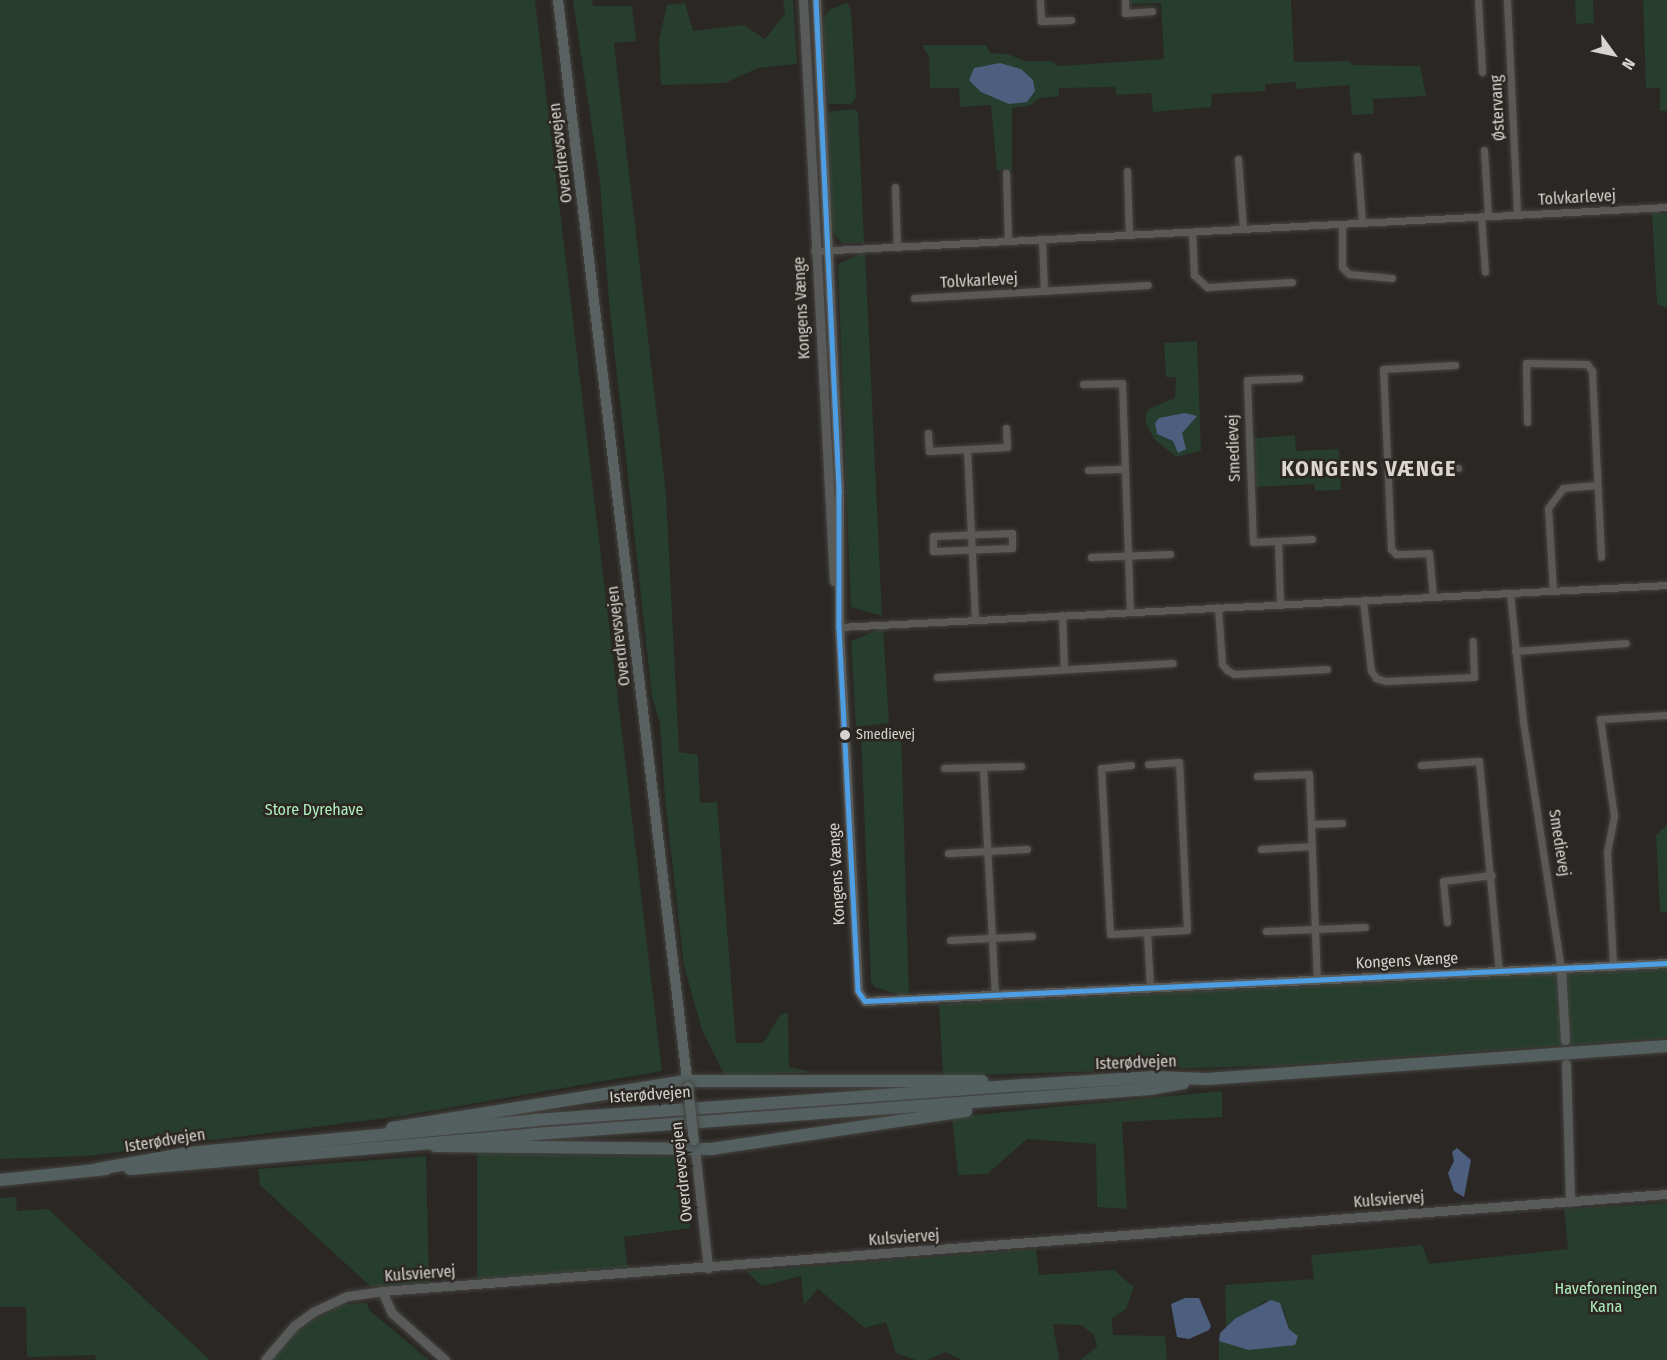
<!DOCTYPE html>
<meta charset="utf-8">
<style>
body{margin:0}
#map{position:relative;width:1667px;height:1360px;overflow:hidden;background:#2a2724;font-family:"Fira Sans Condensed",sans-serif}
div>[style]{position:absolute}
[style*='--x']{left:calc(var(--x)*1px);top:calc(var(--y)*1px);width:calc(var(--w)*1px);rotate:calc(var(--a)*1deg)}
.green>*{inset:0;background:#273d2d}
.water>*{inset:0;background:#4d5f7f}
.roads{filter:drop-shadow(0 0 2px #454340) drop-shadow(0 0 2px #454340)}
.street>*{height:7px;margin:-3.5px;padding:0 3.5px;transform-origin:3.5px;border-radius:3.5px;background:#5b5958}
.secondary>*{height:9px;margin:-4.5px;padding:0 4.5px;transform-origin:4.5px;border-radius:4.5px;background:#595b5a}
.primary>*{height:10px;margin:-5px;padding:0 5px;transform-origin:5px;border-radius:5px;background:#596260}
.highway>*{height:12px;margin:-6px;padding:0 6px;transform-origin:6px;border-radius:6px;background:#53605f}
.bridges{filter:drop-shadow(0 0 2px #454340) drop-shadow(0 0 2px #454340)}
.primary-bridge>*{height:10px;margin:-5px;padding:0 5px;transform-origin:5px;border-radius:5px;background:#596260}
.bus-1>*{height:4.5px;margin:-2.25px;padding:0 2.25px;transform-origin:2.25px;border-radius:2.25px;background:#4d9ee5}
.dots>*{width:16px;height:16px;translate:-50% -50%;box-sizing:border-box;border:3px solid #2c2722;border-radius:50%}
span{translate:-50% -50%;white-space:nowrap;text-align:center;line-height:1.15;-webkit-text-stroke:5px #2c2722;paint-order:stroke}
.bus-label{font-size:14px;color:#d6d3d0}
.left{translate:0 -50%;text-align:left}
.street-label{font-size:16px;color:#d6d3d0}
.park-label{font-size:16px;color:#adecbc}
.district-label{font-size:22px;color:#dcd6d0;font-weight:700;letter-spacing:1.5px}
.north{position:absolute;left:1583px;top:24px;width:60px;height:60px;-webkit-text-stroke:4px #2c2722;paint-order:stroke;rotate:123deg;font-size:16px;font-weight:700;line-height:24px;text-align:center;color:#d6d3d0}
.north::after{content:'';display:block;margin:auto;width:21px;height:27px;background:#d6d3d0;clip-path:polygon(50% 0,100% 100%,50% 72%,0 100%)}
</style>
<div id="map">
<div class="green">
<div style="clip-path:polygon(0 0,535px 0,662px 1071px,401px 1116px,87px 1156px,0 1159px)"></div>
<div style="clip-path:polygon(573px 0,592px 0,593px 6px,632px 6px,636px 41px,614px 43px,666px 494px,679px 752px,698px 755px,700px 803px,717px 802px,736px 1043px,763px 1043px,781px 1014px,788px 1013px,789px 1067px,812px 1072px,725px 1076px,702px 1030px,684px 966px,665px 800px,660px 723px,652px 697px,609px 302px,600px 183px)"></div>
<div style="clip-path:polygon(783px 0,793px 0,797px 64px,758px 68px,725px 83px,661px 85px,659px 40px,667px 5px,685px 3px,693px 31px,744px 25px,765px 39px,785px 14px)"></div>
<div style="clip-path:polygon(1129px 0,1291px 0,1294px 62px,1348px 61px,1354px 65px,1420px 66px,1426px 96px,1373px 99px,1374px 114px,1352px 115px,1349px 85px,1296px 89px,1296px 82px,1265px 84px,1265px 91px,1212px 94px,1211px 107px,1153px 112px,1151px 93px,1117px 95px,1115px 87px,1059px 88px,1059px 96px,1040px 98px,1029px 106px,1012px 108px,1012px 170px,997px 171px,991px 105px,960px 107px,959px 88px,930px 88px,929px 57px,922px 45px,986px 45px,990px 53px,1008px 54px,1024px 61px,1051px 61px,1059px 66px,1164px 59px,1161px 3px,1129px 4px)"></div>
<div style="clip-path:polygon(1575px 0,1593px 0,1594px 23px,1576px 24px)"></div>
<div style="clip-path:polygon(1643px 0,1667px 0,1667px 111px,1660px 111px,1660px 88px,1646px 88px)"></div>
<div style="clip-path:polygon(847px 3px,851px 9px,856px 97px,852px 104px,828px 104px,823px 20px,829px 10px)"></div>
<div style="clip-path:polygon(853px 109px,858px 112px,864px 243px,842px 243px,830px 228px,827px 112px)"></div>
<div style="clip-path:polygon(1652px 213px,1667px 214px,1667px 308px,1657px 304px)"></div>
<div style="clip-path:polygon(865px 252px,882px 616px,851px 607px,849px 560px,838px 264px)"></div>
<div style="clip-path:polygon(1197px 341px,1201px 451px,1176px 457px,1154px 439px,1146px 423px,1146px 414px,1149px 409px,1175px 398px,1176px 377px,1166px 377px,1164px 343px)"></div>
<div style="clip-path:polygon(1295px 435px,1296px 451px,1339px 449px,1341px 490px,1315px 491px,1314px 484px,1256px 487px,1255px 438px)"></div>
<div style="clip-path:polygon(883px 628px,889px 723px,856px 727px,851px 641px)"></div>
<div style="clip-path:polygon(901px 731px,909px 997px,874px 987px,871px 981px,861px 732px)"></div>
<div style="clip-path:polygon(1667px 825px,1667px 913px,1660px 912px,1656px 835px)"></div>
<div style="clip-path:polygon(1667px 968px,1667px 1038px,1290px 1065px,943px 1076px,939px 1004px)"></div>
<div style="clip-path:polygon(1222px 1091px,1222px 1117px,1122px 1122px,1127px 1209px,1097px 1207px,1096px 1144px,1027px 1139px,987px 1174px,958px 1175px,952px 1117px)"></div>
<div style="clip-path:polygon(477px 1153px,680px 1157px,684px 1164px,690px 1228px,624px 1237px,628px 1268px,477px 1280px)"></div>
<div style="clip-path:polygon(426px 1156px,429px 1283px,371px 1287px,260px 1185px,258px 1169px)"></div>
<div style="clip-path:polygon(16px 1197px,17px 1211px,48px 1209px,210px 1360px,96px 1360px,95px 1355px,27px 1357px,26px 1307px,0 1307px,0 1198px)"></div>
<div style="clip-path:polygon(1667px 1203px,1667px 1360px,1219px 1360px,1219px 1341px,1248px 1350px,1284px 1346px,1298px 1336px,1289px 1329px,1284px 1310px,1265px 1301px,1226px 1328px,1225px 1285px,1314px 1279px,1311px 1255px,1422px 1245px,1429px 1264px,1568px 1249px,1564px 1209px)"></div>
<div style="clip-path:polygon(1036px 1249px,1039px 1275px,1114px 1270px,1124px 1279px,1134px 1287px,1126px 1309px,1112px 1318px,1113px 1335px,1165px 1336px,1167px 1360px,1080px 1360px,1097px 1347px,1094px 1335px,1081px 1325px,1053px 1324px,1059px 1360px,962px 1360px,945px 1352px,928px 1360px,916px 1360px,896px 1353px,886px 1322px,865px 1328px,818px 1289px,804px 1305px,801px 1276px,762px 1286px,746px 1271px)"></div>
<div style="clip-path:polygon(367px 1303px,369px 1310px,429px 1360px,272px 1360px,293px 1335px,315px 1319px,345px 1304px)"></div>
</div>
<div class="water">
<div style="clip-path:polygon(1000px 63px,1021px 69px,1033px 80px,1035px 91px,1027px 102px,1009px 104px,981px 92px,969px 80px,974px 68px)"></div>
<div style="clip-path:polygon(1185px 413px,1197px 416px,1182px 433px,1186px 449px,1178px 453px,1173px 441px,1157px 434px,1155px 423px,1159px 418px)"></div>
<div style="clip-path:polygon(1457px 1148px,1471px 1160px,1464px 1197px,1454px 1191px,1448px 1173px,1454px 1161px,1452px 1152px)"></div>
<div style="clip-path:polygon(1185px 1298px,1199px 1298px,1211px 1326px,1209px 1330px,1189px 1339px,1177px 1337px,1171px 1304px)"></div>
<div style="clip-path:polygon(1271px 1300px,1280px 1303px,1289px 1329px,1298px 1336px,1295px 1345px,1248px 1350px,1219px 1341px,1220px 1333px,1236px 1318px)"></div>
</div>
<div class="roads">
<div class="street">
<div style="--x:1040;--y:0;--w:21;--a:87"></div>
<div style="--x:1041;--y:21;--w:30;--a:-2"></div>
<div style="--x:1125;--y:0;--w:13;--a:90"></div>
<div style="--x:1125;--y:13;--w:27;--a:-4"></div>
<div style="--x:1478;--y:0;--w:72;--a:86.8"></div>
<div style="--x:1507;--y:0;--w:215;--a:87.3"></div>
<div style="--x:1484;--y:150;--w:66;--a:86.5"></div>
<div style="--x:1357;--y:156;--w:67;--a:85.7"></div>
<div style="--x:1238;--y:159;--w:70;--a:85.9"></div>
<div style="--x:1127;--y:171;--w:64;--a:88.2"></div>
<div style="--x:1006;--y:173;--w:68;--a:88.3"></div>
<div style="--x:895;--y:187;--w:60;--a:88.1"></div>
<div style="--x:1481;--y:216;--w:56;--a:85.9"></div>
<div style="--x:1342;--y:224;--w:43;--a:90"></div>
<div style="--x:1342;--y:267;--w:10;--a:45"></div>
<div style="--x:1349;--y:274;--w:43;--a:5.3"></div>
<div style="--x:1192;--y:232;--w:43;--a:87.3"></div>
<div style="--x:1194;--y:275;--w:18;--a:43"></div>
<div style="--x:1207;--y:287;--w:85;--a:-3.4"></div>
<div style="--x:1042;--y:239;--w:52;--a:87.8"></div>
<div style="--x:814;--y:251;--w:854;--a:-2.95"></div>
<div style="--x:914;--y:298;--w:234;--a:-3.2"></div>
<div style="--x:1299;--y:378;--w:52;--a:177.8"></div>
<div style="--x:1247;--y:380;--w:162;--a:87.9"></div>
<div style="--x:1253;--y:542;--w:59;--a:-2.9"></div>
<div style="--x:1083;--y:384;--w:39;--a:-1"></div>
<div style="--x:1122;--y:383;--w:229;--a:88"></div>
<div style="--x:1527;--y:422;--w:59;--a:-91"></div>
<div style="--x:1526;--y:363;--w:61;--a:0.9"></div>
<div style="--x:1587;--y:364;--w:9;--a:54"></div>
<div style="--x:1592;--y:371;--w:186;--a:87.2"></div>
<div style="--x:928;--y:433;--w:18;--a:87"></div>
<div style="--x:929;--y:451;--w:78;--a:-2.9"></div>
<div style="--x:1007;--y:447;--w:19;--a:-93"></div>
<div style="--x:967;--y:449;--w:171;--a:87.3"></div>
<div style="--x:1088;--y:470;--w:37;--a:-2"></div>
<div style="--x:1388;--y:473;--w:70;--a:-4.1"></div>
<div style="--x:1012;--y:533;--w:15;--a:90"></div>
<div style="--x:1012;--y:548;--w:79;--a:177.8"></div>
<div style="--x:933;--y:551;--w:15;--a:-90"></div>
<div style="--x:933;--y:536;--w:79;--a:-2.2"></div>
<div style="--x:1278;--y:541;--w:64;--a:88.2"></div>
<div style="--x:1091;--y:557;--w:79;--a:-2.2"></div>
<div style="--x:1553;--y:591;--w:83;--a:-93.4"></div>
<div style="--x:1548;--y:508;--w:25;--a:-53"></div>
<div style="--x:1563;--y:488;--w:34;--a:-5"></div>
<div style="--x:1510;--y:593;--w:129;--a:84.2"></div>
<div style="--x:1523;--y:721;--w:251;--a:81.3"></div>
<div style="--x:1433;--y:597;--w:44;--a:-95.2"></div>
<div style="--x:1429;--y:553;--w:33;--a:178"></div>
<div style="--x:1396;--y:554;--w:7;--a:-135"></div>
<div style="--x:1391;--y:549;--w:180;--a:-92.5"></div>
<div style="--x:1383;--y:369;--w:72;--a:-3.2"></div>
<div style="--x:1363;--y:601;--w:70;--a:83.5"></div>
<div style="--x:1371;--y:671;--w:9;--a:54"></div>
<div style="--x:1376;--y:678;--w:9;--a:18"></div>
<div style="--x:1385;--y:681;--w:89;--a:-2.6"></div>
<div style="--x:1474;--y:677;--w:36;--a:-92"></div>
<div style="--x:1218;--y:607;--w:57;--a:86"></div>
<div style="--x:1222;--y:664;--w:8;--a:50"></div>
<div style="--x:1227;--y:670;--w:8;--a:30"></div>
<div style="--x:1234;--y:674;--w:93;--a:-3.1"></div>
<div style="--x:1062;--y:615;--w:54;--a:87.9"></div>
<div style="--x:839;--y:627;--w:829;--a:-2.9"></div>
<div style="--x:1515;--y:651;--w:111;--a:-4.1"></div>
<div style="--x:937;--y:677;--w:236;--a:-3.4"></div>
<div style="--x:1131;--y:765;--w:30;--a:174"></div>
<div style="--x:1101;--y:768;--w:166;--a:86.9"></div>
<div style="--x:1110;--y:934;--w:77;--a:-3"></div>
<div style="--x:1187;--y:930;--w:168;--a:-92.7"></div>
<div style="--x:1179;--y:762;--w:31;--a:176"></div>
<div style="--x:1421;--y:765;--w:58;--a:-3.9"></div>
<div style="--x:1479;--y:761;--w:211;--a:84.6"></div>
<div style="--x:944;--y:768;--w:77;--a:-1.5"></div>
<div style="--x:983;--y:768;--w:228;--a:87"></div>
<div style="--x:1257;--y:776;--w:52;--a:-2.2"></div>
<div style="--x:1309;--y:774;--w:207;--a:87.8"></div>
<div style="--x:1311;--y:824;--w:31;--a:-2"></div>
<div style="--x:1261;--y:849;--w:51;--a:-3.4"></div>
<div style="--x:948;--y:853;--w:79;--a:-2.9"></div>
<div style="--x:1447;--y:922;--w:41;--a:-95.6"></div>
<div style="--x:1443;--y:881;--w:49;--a:-7"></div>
<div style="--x:1266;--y:931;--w:99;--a:-2.3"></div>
<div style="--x:1147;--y:932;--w:56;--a:86.9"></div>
<div style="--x:950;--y:940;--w:82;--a:-2.8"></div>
<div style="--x:1613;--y:965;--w:113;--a:-93"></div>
<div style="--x:1607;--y:852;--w:37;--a:-79"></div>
<div style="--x:1614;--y:816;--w:98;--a:-98.2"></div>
<div style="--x:1600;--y:719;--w:67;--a:-3.4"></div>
</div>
<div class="secondary">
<div style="--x:803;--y:0;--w:582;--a:86.95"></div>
<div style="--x:816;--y:0;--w:492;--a:87.3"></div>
<div style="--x:839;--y:491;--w:136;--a:90"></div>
<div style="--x:839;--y:627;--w:364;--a:87"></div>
<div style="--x:858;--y:991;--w:12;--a:55"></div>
<div style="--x:865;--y:1001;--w:803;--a:-2.71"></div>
<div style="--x:1561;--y:969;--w:71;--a:86.8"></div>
<div style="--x:1566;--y:1064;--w:138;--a:88.3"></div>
<div style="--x:695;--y:1150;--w:119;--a:83.7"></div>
<div style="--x:382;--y:1291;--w:24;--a:66"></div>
<div style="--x:392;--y:1313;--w:71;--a:41.6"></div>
<div style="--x:265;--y:1360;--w:45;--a:-49.5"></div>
<div style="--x:294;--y:1326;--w:24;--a:-36"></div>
<div style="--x:313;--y:1312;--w:38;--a:-25"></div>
<div style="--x:348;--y:1296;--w:34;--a:-8"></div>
<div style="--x:382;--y:1291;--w:1289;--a:-4.32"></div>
</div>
<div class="primary">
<div style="--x:558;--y:0;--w:1095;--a:83.18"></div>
</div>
<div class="highway">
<div style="--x:392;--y:1128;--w:299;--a:-9.1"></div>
<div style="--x:687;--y:1081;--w:295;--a:0"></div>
<div style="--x:435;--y:1146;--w:276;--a:0.6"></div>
<div style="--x:711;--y:1149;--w:258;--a:-8.5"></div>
<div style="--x:98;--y:1169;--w:92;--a:-10"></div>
<div style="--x:189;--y:1153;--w:348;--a:-5.4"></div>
<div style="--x:535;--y:1120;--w:494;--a:-4.1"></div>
<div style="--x:1028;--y:1085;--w:125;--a:-3.7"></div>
<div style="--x:1153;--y:1077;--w:54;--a:2.1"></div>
<div style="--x:1207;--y:1079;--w:461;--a:-4.1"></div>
<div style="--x:130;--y:1169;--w:407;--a:-4.9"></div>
<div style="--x:535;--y:1134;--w:617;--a:-4.18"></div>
<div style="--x:1150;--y:1089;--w:34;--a:-10"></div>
<div style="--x:0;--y:1180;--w:107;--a:-5.9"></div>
</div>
</div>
<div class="bridges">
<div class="primary-bridge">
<div style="--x:688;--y:1087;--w:54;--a:83.7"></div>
</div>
</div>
<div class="bus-1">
<div style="--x:816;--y:0;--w:492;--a:87.3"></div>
<div style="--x:839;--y:491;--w:136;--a:90"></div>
<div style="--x:839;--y:627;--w:364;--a:87"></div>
<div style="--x:858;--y:991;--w:12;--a:55"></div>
<div style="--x:865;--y:1001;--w:803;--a:-2.71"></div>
</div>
<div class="dots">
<div style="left:845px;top:735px;background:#d6d3d0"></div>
</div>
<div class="bus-label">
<span class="left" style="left:856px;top:735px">Smedievej</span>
</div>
<div class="street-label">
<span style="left:1498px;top:108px;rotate:-93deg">Østervang</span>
<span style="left:561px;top:153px;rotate:-97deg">Overdrevsvejen</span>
<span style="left:1577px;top:198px;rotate:-3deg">Tolvkarlevej</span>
<span style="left:979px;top:281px;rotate:-3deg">Tolvkarlevej</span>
<span style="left:802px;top:308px;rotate:-93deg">Kongens Vænge</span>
<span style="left:1234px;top:448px;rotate:-92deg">Smedievej</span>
<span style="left:619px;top:636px;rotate:-97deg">Overdrevsvejen</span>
<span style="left:1559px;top:843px;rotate:81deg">Smedievej</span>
<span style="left:837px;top:874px;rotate:-93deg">Kongens Vænge</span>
<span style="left:1407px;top:961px;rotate:-3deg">Kongens Vænge</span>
<span style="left:1136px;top:1063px;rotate:-2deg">Isterødvejen</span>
<span style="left:650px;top:1095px;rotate:-4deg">Isterødvejen</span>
<span style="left:165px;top:1141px;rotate:-9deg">Isterødvejen</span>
<span style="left:682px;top:1172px;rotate:-96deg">Overdrevsvejen</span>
<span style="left:1389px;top:1200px;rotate:-4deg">Kulsviervej</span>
<span style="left:904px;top:1238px;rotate:-4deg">Kulsviervej</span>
<span style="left:420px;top:1274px;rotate:-4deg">Kulsviervej</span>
</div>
<div class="park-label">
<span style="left:314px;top:810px">Store Dyrehave</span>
<span style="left:1606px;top:1298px">Haveforeningen<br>Kana</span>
</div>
<div class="district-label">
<span style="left:1369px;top:469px">KONGENS VÆNGE</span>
</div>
<div class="north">N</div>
</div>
